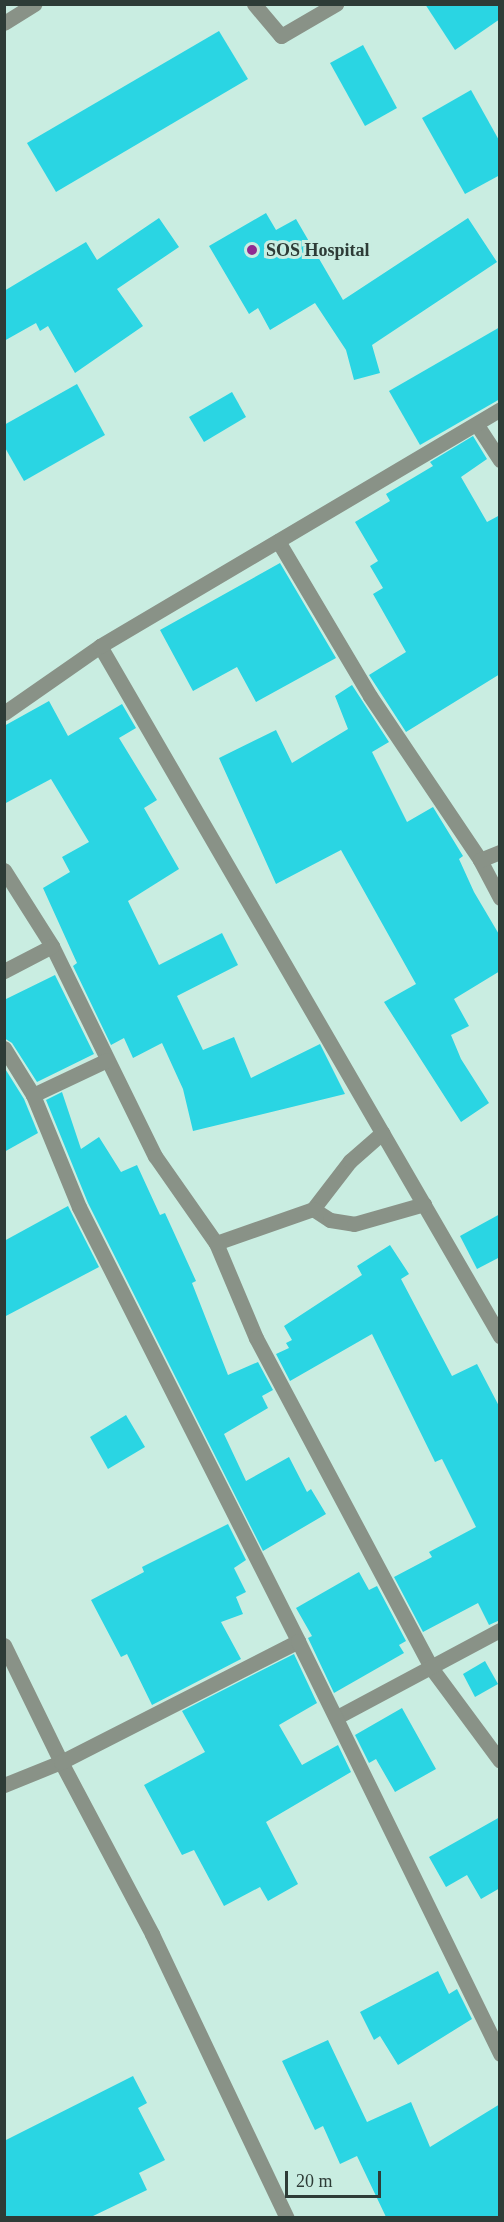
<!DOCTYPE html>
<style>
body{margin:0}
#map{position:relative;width:504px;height:2222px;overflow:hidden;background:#c9ede1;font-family:"Times New Roman",serif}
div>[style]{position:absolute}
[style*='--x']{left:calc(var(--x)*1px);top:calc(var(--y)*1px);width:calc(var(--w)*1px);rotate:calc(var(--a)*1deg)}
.building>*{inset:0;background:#2ad5e3}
.minor>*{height:15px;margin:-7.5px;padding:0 7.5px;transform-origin:7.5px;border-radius:7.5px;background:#899287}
.dots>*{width:16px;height:16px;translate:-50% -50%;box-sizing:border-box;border:3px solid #c9ede1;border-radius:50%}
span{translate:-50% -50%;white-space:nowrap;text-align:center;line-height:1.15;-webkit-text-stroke:6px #c9ede1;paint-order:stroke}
.poi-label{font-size:18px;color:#2e3c37;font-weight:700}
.left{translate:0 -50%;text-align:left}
.frame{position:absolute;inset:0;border:6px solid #2e3c37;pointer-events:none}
.scale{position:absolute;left:285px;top:2171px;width:96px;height:27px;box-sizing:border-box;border:3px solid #2e3c37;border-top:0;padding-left:8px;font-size:18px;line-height:21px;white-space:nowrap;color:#2e3c37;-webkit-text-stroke:4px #c9ede1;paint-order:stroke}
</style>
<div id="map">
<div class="building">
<div style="clip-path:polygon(425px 4px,500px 4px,500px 19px,455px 50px)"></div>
<div style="clip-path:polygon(219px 31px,248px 79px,56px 192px,27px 143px)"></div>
<div style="clip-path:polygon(363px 45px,397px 108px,365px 126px,330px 63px)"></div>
<div style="clip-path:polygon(471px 90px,500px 142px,500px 175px,465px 194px,422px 118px)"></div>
<div style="clip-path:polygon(266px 213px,276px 230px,296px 219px,343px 300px,468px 218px,497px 262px,372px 345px,380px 373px,354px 380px,346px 350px,315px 303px,270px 330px,258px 308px,249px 314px,209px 246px)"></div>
<div style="clip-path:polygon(159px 218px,179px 247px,117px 289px,143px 326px,75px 373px,48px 326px,40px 331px,36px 323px,4px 341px,4px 291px,86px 242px,97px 260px)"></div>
<div style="clip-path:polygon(500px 327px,500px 399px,420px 445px,389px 391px)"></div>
<div style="clip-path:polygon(77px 384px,105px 435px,24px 481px,4px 446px,4px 425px)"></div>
<div style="clip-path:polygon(232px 392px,246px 417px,204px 442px,189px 417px)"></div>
<div style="clip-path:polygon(473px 436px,487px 459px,461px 477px,487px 522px,500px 515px,500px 674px,406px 732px,369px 675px,406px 652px,373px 594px,383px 588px,370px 566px,378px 561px,355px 522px,390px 501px,386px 494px,433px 466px,430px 462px)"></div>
<div style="clip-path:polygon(280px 563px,336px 658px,256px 702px,237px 667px,193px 691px,160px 630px)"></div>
<div style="clip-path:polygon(352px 685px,389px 742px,372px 752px,407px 822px,433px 807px,463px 856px,459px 859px,474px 892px,500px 936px,500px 971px,454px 999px,469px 1026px,451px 1035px,461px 1059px,489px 1103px,461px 1122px,384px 1002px,416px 984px,341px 850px,276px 884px,219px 758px,276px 730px,292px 763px,348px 729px,335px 696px)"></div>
<div style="clip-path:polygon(49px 701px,68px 736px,122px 704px,136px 728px,119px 738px,157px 800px,144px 808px,179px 869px,128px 901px,159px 965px,222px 933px,238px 965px,177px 996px,203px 1050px,234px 1037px,251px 1078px,320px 1044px,345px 1094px,193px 1131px,183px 1089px,162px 1043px,133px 1058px,124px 1038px,111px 1045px,73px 966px,77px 963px,43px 888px,70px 872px,62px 857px,89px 842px,51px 779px,4px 804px,4px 726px)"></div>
<div style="clip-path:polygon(55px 975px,94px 1054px,37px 1082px,12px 1043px,4px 1038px,4px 1000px)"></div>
<div style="clip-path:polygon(4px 1067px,24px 1099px,38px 1133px,4px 1152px)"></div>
<div style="clip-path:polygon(62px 1092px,81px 1149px,99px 1137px,121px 1172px,137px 1165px,160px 1215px,165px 1213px,196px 1281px,192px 1283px,228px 1375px,258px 1362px,273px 1390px,262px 1396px,268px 1408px,224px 1434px,246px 1481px,289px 1457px,307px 1492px,311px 1489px,326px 1514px,263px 1551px,88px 1203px,46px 1100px)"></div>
<div style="clip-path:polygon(68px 1206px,99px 1267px,4px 1317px,4px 1241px)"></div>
<div style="clip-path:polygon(500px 1214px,500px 1257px,477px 1269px,460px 1236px)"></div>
<div style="clip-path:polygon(390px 1245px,409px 1274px,401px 1279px,452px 1376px,477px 1364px,500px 1408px,500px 1620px,489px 1625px,478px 1603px,423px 1632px,394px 1577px,432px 1557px,429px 1552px,476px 1527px,442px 1459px,435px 1462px,372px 1334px,290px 1381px,276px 1354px,289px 1348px,286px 1343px,292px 1340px,284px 1326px,362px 1275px,357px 1266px)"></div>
<div style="clip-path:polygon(126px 1415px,145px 1447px,108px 1469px,90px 1437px)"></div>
<div style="clip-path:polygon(228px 1524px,246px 1560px,234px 1568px,246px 1592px,236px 1597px,243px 1614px,221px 1622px,241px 1659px,152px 1705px,127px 1654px,121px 1657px,91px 1600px,144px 1572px,142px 1567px)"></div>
<div style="clip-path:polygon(359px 1572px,369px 1590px,377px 1586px,406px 1641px,399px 1645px,404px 1653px,334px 1693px,308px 1638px,312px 1636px,296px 1608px)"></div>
<div style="clip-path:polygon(294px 1654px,317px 1703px,279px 1725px,302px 1765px,338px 1745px,351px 1772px,266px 1822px,298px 1884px,268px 1901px,260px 1887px,224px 1906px,194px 1850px,182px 1855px,144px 1785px,205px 1752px,182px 1711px)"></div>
<div style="clip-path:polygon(485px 1661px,498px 1684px,475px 1697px,463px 1674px)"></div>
<div style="clip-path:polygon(402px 1708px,436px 1769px,395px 1792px,376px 1759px,369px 1763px,355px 1735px)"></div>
<div style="clip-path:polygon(500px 1817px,500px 1888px,481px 1899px,467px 1875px,446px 1887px,429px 1857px)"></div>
<div style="clip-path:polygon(438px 1971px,449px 1994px,457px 1989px,472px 2019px,398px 2065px,380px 2036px,374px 2040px,360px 2012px)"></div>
<div style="clip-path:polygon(328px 2040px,367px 2122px,411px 2102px,430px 2147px,500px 2104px,500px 2217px,386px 2217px,357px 2156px,340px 2164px,323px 2126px,315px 2130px,282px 2061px)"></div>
<div style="clip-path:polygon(133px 2076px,147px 2103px,138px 2108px,165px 2160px,139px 2173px,147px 2190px,91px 2217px,4px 2217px,4px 2141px)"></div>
</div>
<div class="minor">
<div style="--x:254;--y:4;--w:42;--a:49.8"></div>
<div style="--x:281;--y:36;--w:64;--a:-30.2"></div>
<div style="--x:4;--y:23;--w:36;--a:-32"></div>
<div style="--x:477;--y:425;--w:42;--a:56.7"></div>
<div style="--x:278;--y:541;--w:180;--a:59.3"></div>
<div style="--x:370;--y:696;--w:197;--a:56.1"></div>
<div style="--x:480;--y:860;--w:43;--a:62.2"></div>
<div style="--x:100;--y:646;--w:798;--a:59.9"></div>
<div style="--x:4;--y:713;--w:117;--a:-34.9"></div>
<div style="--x:100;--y:646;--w:465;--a:-30.6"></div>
<div style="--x:480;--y:860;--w:22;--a:-22"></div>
<div style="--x:4;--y:870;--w:90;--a:57.7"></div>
<div style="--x:52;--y:946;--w:234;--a:63.9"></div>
<div style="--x:155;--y:1156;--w:106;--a:55"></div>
<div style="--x:216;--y:1243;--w:103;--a:67.2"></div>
<div style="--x:256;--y:1338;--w:375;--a:62"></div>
<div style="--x:432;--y:1669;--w:114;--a:53.5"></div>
<div style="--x:4;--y:971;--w:54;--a:-27.5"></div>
<div style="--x:4;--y:1048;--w:55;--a:58.3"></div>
<div style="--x:33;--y:1095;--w:82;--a:-25.3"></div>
<div style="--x:33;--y:1095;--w:121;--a:67.7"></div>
<div style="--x:79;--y:1207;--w:486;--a:63.2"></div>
<div style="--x:313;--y:1209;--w:61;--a:-52.4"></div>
<div style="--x:350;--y:1161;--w:43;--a:-41.2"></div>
<div style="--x:216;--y:1243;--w:103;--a:-19.3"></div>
<div style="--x:313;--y:1209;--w:20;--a:33"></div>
<div style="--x:330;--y:1220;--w:24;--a:9"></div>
<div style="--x:354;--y:1224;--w:73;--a:-15.9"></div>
<div style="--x:4;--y:1645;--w:130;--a:64"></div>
<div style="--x:61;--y:1762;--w:195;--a:62.1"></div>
<div style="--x:152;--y:1934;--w:314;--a:64.6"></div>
<div style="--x:337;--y:1717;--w:185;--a:-28.1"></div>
<div style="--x:4;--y:1785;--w:61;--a:-22"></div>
<div style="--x:61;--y:1762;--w:266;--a:-27"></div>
<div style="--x:298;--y:1641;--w:460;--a:63.9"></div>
</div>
<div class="dots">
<div style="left:252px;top:250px;background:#8f2b91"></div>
</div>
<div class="poi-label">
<span class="left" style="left:266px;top:250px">SOS Hospital</span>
</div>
<div class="frame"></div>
<div class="scale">20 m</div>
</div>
